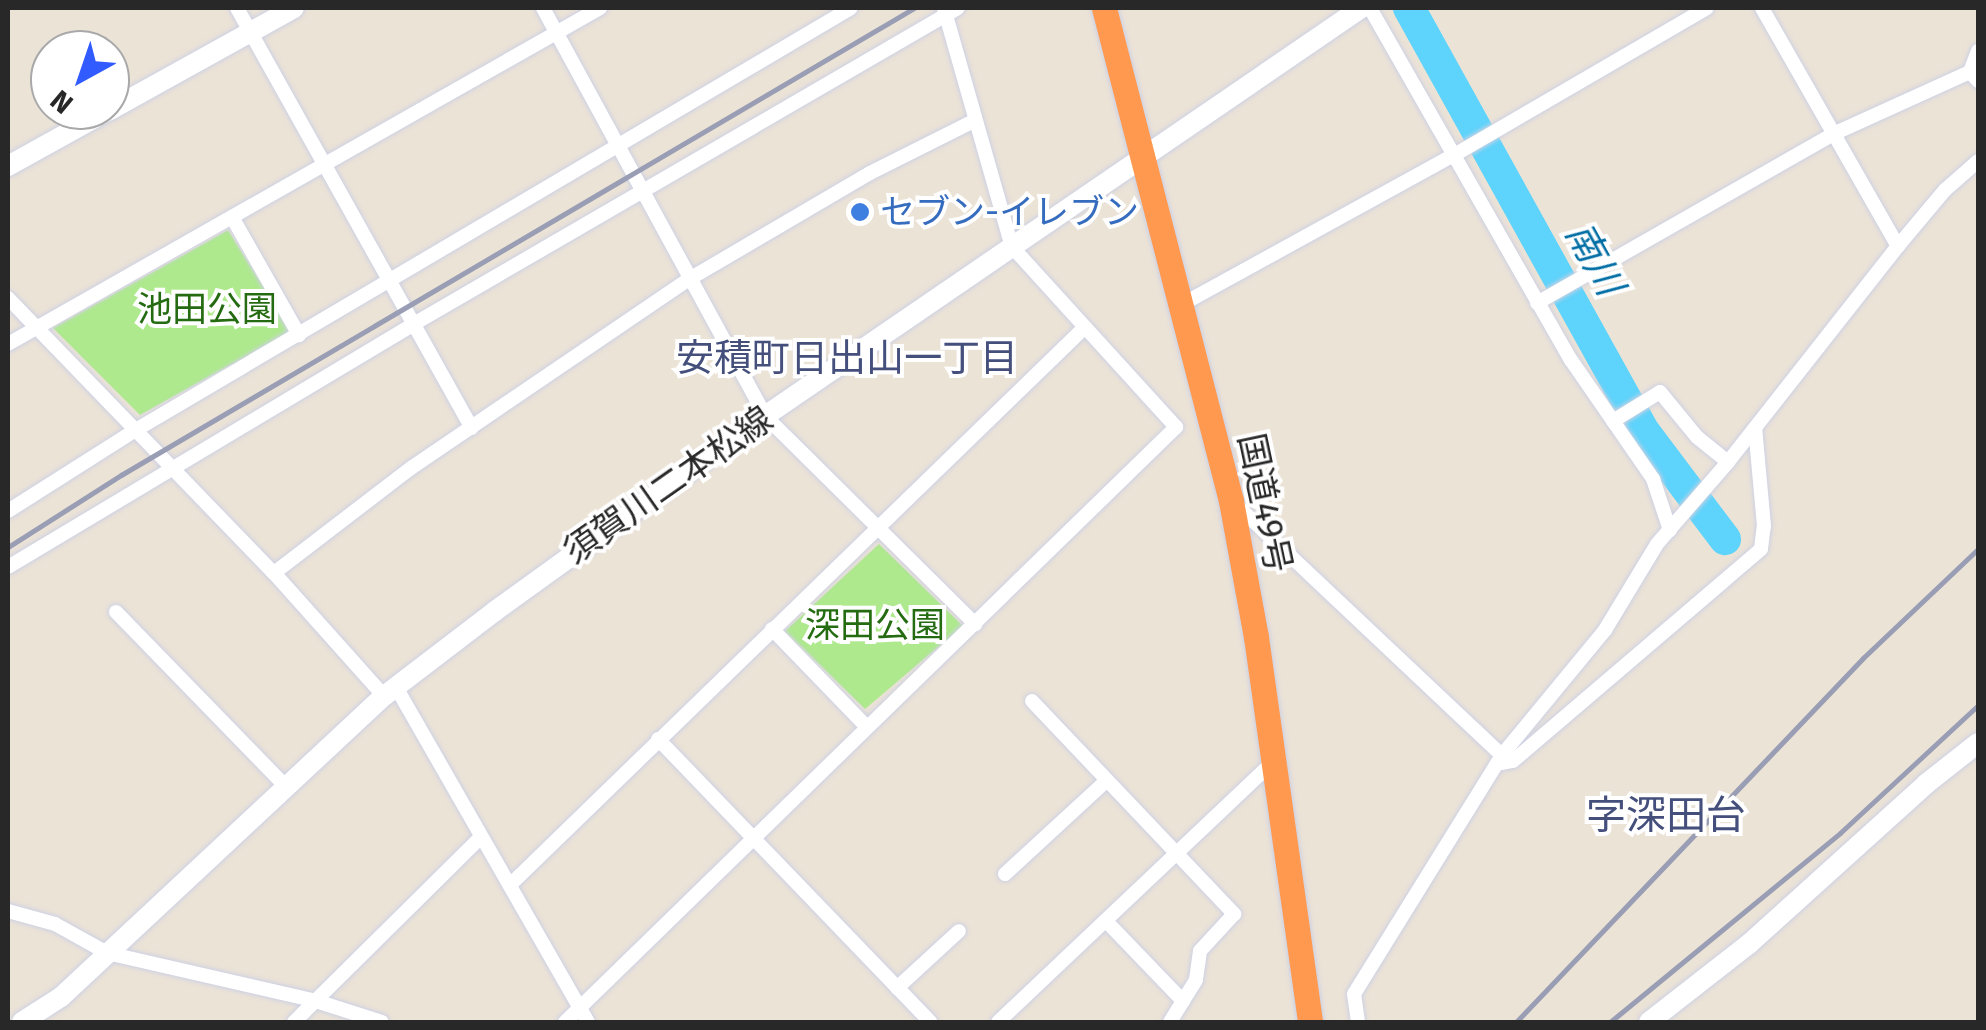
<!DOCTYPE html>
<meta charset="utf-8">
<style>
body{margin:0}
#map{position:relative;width:1986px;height:1030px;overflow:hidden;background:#ece3d7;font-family:"Fira Sans","Noto Sans JP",sans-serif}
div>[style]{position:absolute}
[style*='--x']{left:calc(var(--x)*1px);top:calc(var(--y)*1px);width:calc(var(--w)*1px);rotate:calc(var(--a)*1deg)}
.green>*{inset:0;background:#aee98d}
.river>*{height:32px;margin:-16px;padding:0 16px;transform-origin:16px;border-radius:16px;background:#5ed3fb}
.roads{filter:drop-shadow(0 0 2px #cdd1e3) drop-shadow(0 0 2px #cdd1e3)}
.street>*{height:14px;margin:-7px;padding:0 7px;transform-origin:7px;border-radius:7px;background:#fff}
.secondary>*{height:20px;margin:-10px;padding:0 10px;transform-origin:10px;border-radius:10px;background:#fff}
.highway>*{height:25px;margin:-12.5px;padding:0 12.5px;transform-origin:12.5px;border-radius:12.5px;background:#ff9950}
.rail>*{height:5px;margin:-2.5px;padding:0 2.5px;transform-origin:2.5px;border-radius:2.5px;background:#9a9eb5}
.dots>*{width:28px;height:28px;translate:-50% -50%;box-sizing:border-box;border:5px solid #fff;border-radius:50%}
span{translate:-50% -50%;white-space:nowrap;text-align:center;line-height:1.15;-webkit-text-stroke:8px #fff;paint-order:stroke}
.shop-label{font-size:35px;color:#366cbe}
.left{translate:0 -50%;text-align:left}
.park-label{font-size:35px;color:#256b12}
.street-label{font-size:35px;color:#282828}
.water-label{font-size:38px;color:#006da4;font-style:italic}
.neighbourhood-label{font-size:38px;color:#444f7c}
.quarter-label{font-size:40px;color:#444f7c}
.frame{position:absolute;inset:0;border:10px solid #282828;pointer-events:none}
.north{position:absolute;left:30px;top:30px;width:100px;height:100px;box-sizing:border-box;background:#fff;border:2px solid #a9a9a9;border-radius:50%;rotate:220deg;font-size:28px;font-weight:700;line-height:40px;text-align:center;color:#282828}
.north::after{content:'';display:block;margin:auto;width:35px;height:45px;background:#325bff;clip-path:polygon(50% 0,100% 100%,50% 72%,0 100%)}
</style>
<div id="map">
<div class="green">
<div style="clip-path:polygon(228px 230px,291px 331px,140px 415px,53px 328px)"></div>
<div style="clip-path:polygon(879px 544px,963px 626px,865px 709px,785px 631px)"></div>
</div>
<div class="river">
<div style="--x:1409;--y:8;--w:486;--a:61"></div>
<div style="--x:1645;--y:433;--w:133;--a:53"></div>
</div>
<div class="roads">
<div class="street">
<div style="--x:237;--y:8;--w:481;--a:60.8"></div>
<div style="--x:543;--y:8;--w:464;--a:61.4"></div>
<div style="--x:765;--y:416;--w:296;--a:44.7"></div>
<div style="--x:1370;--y:8;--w:405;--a:60.3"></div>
<div style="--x:1571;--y:360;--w:145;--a:55.4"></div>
<div style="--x:1653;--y:479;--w:54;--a:71.6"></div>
<div style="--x:1762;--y:8;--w:274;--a:60.3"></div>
<div style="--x:1978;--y:51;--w:22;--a:111"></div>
<div style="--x:1970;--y:72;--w:12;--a:48"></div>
<div style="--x:232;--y:217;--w:136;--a:60.4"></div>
<div style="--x:8;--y:298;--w:383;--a:46"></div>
<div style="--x:274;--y:573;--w:165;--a:48.2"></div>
<div style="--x:1537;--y:303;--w:339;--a:-29.7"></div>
<div style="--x:1831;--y:135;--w:153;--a:-24.4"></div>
<div style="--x:1179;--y:306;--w:316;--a:-28.8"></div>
<div style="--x:1456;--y:154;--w:290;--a:-30.2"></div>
<div style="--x:8;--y:344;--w:681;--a:-29.58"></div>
<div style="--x:1613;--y:421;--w:55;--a:-31.7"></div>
<div style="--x:1660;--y:392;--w:58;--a:50.6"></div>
<div style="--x:1697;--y:437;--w:40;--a:39"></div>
<div style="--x:1232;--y:501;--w:371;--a:43.3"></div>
<div style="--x:8;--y:511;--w:149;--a:-32.4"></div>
<div style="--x:134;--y:431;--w:832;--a:-30.54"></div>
<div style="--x:8;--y:567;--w:471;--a:-30.9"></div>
<div style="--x:412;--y:325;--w:631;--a:-30.14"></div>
<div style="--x:274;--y:573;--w:173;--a:-37.5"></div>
<div style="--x:411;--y:468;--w:338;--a:-34.2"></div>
<div style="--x:691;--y:278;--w:208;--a:-30.4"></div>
<div style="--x:870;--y:173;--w:116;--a:-26.6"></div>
<div style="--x:116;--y:612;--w:244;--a:45.8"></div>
<div style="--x:772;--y:629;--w:134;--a:45.9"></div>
<div style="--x:396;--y:687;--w:386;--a:60.2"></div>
<div style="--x:1032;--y:701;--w:294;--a:46.5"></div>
<div style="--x:1234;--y:914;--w:50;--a:132.6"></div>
<div style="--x:1200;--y:951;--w:29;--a:98"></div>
<div style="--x:1196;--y:980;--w:49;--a:121.8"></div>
<div style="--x:658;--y:739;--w:393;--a:46.1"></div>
<div style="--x:1497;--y:764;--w:16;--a:-11"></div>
<div style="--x:1513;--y:761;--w:326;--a:-40.5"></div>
<div style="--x:1761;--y:549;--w:23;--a:-83"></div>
<div style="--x:1764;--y:526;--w:98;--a:-95.2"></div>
<div style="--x:1005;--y:874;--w:136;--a:-42.6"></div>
<div style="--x:510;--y:885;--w:800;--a:-44.14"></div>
<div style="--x:8;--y:911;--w:49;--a:15.5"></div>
<div style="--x:55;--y:924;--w:60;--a:29.1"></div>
<div style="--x:107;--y:953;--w:214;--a:12.9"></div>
<div style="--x:316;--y:1001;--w:69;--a:17.7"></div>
<div style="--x:1106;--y:921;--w:111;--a:46.1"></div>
<div style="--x:897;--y:988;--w:84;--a:-42.6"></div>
<div style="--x:294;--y:1022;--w:263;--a:-44.7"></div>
<div style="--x:565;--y:1022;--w:853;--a:-44.24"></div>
<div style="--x:1176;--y:427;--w:244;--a:-132.3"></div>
<div style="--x:1012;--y:247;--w:248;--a:-105.9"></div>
<div style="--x:998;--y:1022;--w:378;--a:-43.4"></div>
<div style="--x:1358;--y:1022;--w:28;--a:-98"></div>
<div style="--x:1354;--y:994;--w:281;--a:-58.2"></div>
<div style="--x:1502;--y:755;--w:162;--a:-50.5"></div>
<div style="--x:1605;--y:630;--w:100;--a:-58.8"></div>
<div style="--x:1657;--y:544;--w:108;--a:-49.1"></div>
<div style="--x:1728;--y:462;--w:275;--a:-51.8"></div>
<div style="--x:1898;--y:246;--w:73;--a:-50"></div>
<div style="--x:1945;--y:190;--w:44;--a:-41.3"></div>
</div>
<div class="secondary">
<div style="--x:110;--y:110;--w:210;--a:-29"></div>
<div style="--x:8;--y:166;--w:115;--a:-29"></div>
<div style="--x:22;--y:1022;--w:46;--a:-32.7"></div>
<div style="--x:61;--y:997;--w:442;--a:-43"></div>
<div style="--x:384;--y:696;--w:140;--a:-37.4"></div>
<div style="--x:495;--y:611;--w:333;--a:-35.8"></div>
<div style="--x:765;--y:416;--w:722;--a:-34.39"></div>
<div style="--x:1649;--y:1022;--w:127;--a:-38"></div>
<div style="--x:1749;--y:944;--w:239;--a:-42.1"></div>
<div style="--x:1926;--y:784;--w:66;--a:-38.3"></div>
</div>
<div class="highway">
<div style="--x:1104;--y:8;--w:509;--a:75.55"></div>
<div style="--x:1231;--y:501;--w:138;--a:79.6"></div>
<div style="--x:1256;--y:637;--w:389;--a:82"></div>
</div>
</div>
<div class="rail">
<div style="--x:8;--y:547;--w:134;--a:-32.5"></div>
<div style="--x:121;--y:475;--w:920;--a:-30.49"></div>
<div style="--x:1516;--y:1022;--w:503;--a:-46.37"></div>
<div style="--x:1863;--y:658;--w:158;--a:-43.5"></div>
<div style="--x:1610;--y:1022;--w:298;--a:-39.4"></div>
<div style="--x:1840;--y:833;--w:188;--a:-42.8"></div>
</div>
<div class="dots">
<div style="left:860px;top:212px;background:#3f7fe0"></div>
</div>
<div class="shop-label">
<span class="left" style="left:880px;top:212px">セブン-イレブン</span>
</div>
<div class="park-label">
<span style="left:207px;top:309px">池田公園</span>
<span style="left:875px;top:625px">深田公園</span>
</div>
<div class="street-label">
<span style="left:668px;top:485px;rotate:-35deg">須賀川二本松線</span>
<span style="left:1265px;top:503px;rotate:78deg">国道49号</span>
</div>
<div class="water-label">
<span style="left:1594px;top:259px;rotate:61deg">南川</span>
</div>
<div class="neighbourhood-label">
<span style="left:847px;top:359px">安積町日出山一丁目</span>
</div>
<div class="quarter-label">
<span style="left:1666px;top:816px">字深田台</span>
</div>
<div class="frame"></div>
<div class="north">N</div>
</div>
